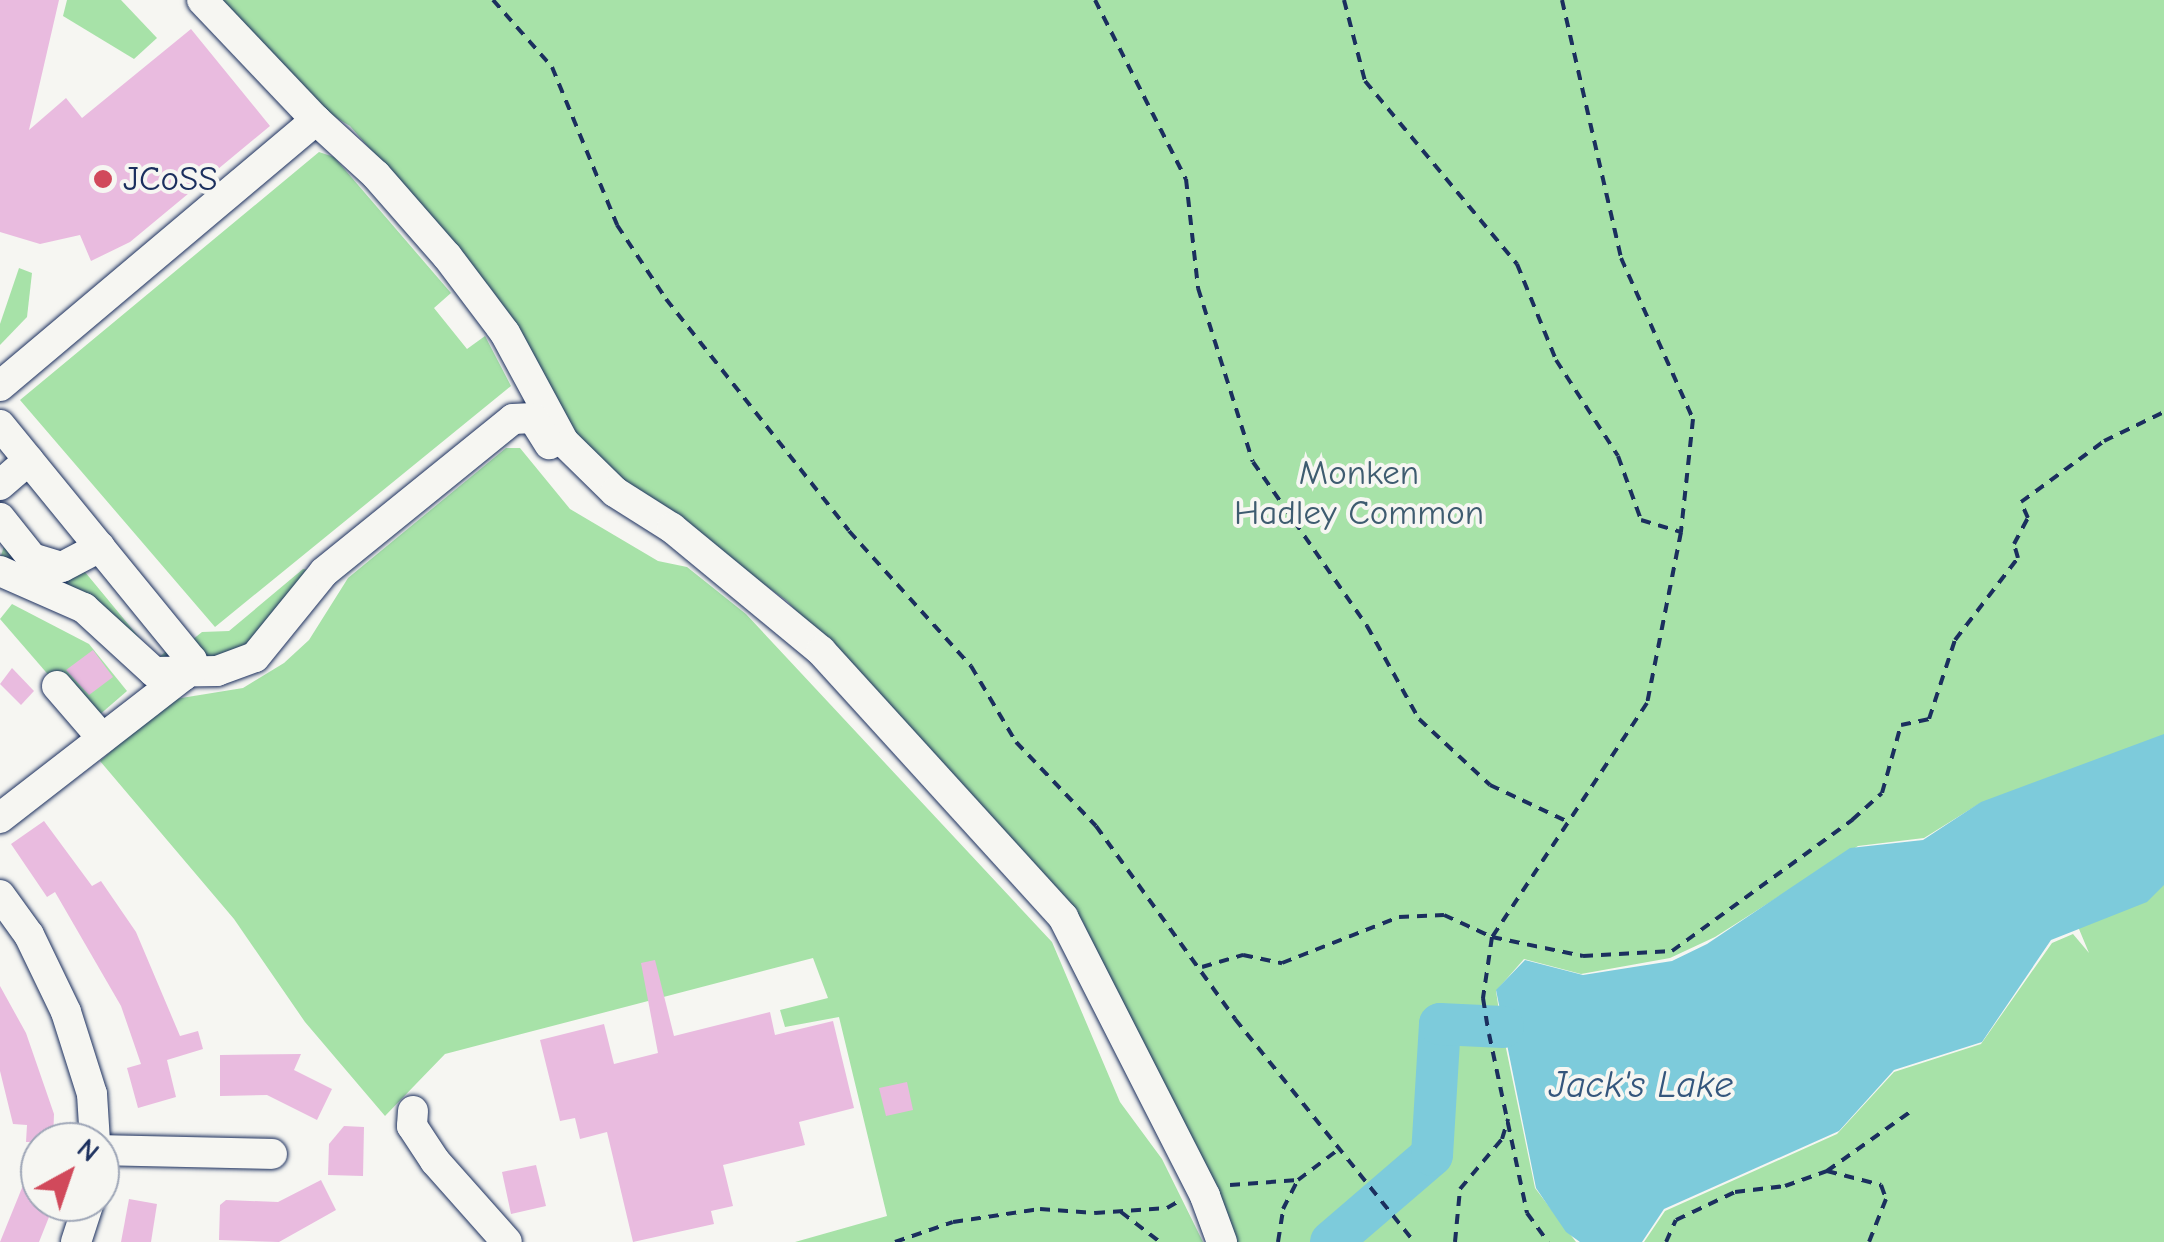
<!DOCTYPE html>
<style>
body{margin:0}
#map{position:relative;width:2164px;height:1242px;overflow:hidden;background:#f6f6f2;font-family:"Comic Neue",sans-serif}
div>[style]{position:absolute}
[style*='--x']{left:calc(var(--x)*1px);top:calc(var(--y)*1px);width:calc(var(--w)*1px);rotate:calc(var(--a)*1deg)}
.green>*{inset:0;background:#a7e2a8}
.water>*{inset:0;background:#7dcbdb}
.river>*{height:42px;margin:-21px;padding:0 21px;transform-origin:21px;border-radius:21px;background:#7dcbdb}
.building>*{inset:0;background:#e9bbdf}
.path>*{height:4px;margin-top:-2px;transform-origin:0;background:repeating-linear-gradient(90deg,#1b2f5e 0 10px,transparent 0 18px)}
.roads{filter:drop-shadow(0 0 2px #1b2f5e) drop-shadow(0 0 2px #1b2f5e)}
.minor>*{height:30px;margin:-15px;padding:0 15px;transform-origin:15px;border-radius:15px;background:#f6f6f2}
.dots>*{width:28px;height:28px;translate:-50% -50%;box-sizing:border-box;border:5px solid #f6f6f2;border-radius:50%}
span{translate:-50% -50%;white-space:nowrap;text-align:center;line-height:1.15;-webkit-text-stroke:8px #f6f6f2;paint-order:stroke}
.poi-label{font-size:35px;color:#1b2f5e}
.left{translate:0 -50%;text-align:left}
.park-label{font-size:35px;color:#3e5c70}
.water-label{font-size:38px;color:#34567d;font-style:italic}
.north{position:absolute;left:20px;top:1122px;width:100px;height:100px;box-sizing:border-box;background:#f6f6f2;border:2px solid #9ea6b7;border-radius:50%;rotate:40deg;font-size:28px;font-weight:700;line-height:40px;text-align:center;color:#1b2f5e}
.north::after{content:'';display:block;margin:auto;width:35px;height:45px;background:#d1495b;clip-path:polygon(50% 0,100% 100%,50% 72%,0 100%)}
</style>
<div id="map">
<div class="green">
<div style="clip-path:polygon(67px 0,121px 0,157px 38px,134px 59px,63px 16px)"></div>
<div style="clip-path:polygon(215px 0,2164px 0,2164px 1242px,1644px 1242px,1665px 1211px,1837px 1134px,1894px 1072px,1981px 1044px,2052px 943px,2073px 934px,2089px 953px,2079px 929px,2080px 882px,1982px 802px,1924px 838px,1858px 846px,1715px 937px,1670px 958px,1581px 974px,1524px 959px,1496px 991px,1501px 1024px,1535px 1188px,1576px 1242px,1222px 1242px,1083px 922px,787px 601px,589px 458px,542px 370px,446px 236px,350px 126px,306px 100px)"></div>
<div style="clip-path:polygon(319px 152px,334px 157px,451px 293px,434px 308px,467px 349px,485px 336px,511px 386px,215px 627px,20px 400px)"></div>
<div style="clip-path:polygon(19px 268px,32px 273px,27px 317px,0 345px,0 324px)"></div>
<div style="clip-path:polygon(506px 448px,520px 448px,570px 509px,658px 561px,687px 567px,746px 614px,1052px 942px,1120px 1102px,1162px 1159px,1203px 1242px,795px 1242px,887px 1216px,839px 1017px,785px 1027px,780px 1010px,828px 998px,813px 958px,445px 1054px,385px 1116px,305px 1022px,234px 919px,100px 761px,169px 700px,243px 688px,284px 663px,309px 640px,348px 578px)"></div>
<div style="clip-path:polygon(5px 543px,70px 577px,85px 572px,157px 659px,170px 648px,175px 654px,162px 666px,0 559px)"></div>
<div style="clip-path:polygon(303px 569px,315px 571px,251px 653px,213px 663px,187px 644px,202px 632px,229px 631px)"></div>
<div style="clip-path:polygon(12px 604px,89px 644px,127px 691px,90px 723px,0 619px)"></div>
</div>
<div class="water">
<div style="clip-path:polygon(2164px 734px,2164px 885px,2147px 902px,2051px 940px,1982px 1042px,1894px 1070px,1839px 1131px,1664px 1209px,1642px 1242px,1580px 1242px,1566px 1232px,1536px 1188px,1496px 990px,1525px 960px,1583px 975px,1672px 961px,1707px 944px,1850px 848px,1923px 840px,1981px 802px)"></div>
</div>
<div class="river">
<div style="--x:1331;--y:1242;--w:133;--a:-40.7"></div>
<div style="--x:1432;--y:1155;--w:131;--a:-86.5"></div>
<div style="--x:1440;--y:1024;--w:63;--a:2.7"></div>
</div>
<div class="building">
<div style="clip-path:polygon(0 0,59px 0,29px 130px,66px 98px,82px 118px,191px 29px,270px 126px,130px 242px,91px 261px,80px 235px,40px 244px,0 232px)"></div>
<div style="clip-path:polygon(93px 650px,113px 677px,89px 695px,66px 670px)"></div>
<div style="clip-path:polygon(12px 668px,34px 691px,21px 705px,0 684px)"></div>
<div style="clip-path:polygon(44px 821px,92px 886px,101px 881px,136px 932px,180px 1036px,198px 1031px,203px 1049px,167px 1060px,176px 1097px,138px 1108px,127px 1068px,141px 1064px,121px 1006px,55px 892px,47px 897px,11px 844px)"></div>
<div style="clip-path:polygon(655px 960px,674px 1036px,770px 1012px,775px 1035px,833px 1021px,854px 1108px,799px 1122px,805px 1145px,723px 1165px,733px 1206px,711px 1211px,714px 1224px,633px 1242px,607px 1132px,580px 1139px,575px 1118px,560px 1121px,540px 1040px,604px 1024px,614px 1064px,658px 1053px,641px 963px)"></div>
<div style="clip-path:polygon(0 986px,26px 1033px,54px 1114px,53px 1142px,26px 1142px,27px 1125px,13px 1124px,0 1071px)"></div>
<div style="clip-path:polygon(301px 1054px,294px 1070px,332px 1089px,317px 1120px,267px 1095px,220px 1096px,220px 1055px)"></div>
<div style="clip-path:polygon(907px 1082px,913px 1110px,886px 1116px,879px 1088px)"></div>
<div style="clip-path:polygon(344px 1126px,364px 1127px,363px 1176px,328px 1175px,329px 1144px)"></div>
<div style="clip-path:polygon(39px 1146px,40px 1202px,55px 1202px,39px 1242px,0 1242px)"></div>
<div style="clip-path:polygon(536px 1165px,546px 1206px,511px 1214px,502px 1172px)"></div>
<div style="clip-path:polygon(321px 1180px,336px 1210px,279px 1242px,219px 1240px,220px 1205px,226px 1200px,278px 1202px)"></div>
<div style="clip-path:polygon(129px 1199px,157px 1204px,151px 1242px,121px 1242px)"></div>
</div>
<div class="path">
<div style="--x:493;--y:0;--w:89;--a:48.6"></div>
<div style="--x:552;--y:67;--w:171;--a:67.6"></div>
<div style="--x:617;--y:225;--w:89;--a:56.5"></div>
<div style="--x:666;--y:299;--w:295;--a:51.7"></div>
<div style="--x:849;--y:531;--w:182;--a:47.9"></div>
<div style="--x:971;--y:666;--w:88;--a:59.4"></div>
<div style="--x:1016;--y:742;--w:116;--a:46.4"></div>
<div style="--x:1096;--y:826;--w:238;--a:54.2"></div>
<div style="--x:1235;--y:1019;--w:286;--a:51.2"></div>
<div style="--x:1095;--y:0;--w:201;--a:63.1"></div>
<div style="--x:1186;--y:179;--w:110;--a:83.7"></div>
<div style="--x:1198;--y:288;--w:182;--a:72.5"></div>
<div style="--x:1253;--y:462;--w:200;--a:55.2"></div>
<div style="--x:1367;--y:626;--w:107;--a:60.8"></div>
<div style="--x:1419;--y:719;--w:97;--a:42.9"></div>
<div style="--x:1490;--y:785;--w:84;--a:25.3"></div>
<div style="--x:1344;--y:0;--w:84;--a:75.5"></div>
<div style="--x:1365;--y:81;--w:238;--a:50.3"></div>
<div style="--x:1517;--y:264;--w:104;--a:67.9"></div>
<div style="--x:1556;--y:360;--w:114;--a:57.1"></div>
<div style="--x:1618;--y:456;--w:68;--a:70.2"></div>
<div style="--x:1641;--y:520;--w:42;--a:16.7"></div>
<div style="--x:1562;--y:0;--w:265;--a:77.1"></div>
<div style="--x:1621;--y:258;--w:176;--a:65.9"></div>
<div style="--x:1693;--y:419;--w:114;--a:96.1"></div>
<div style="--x:1681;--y:532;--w:174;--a:101.2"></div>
<div style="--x:1647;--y:703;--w:281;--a:123.5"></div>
<div style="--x:1492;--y:937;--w:93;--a:11.8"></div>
<div style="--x:1583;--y:956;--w:89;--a:-3.2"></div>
<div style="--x:1672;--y:951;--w:223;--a:-36"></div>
<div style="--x:1852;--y:820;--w:40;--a:-42"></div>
<div style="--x:1882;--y:793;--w:71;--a:-74.4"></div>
<div style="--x:1901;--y:725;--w:29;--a:-12"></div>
<div style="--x:1929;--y:719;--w:83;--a:-71.8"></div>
<div style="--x:1955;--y:640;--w:103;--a:-52.5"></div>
<div style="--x:2018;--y:558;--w:15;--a:-106"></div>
<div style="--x:2014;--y:544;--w:30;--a:-62"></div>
<div style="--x:2028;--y:518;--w:17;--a:-114"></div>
<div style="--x:2021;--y:502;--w:103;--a:-36.3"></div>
<div style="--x:2104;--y:441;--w:67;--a:-25.8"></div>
<div style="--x:1202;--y:967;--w:43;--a:-16.3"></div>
<div style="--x:1243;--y:955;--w:40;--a:12"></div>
<div style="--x:1282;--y:963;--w:126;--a:-21.5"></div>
<div style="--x:1399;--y:917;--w:45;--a:-2.5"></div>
<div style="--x:1444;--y:915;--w:53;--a:24.6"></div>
<div style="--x:1492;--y:937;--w:62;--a:98.4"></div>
<div style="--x:1483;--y:998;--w:36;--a:81"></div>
<div style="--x:1489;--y:1034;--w:183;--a:78"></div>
<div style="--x:1527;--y:1213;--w:36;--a:54"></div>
<div style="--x:1827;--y:1171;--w:102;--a:-35.4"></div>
<div style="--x:1230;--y:1185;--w:68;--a:-4.2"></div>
<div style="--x:1298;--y:1180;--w:51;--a:-37.1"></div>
<div style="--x:1121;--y:1212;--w:49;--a:37.6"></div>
<div style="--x:895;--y:1242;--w:61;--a:-19"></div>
<div style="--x:953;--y:1222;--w:88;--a:-8.5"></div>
<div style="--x:1040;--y:1209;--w:55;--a:4.2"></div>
<div style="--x:1095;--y:1213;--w:72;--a:-4"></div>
<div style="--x:1167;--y:1208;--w:14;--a:-30"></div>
<div style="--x:1278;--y:1242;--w:33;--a:-81"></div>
<div style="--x:1283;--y:1209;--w:33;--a:-63"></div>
<div style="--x:1455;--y:1242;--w:53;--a:-84.6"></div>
<div style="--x:1460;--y:1189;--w:65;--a:-50"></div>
<div style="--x:1502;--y:1139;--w:21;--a:-73"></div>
<div style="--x:1666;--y:1242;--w:24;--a:-66"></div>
<div style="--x:1676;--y:1220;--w:65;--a:-25.4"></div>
<div style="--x:1735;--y:1192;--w:50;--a:-6.8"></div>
<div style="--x:1785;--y:1186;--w:45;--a:-19.7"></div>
<div style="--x:1827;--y:1171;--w:56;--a:14.5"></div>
<div style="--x:1881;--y:1185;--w:15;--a:70"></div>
<div style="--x:1886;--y:1199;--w:46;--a:111.6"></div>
</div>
<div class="roads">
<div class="minor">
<div style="--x:202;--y:0;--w:166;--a:46.5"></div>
<div style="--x:0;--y:386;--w:413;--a:-40.1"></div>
<div style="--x:316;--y:120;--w:81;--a:42.5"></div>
<div style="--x:376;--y:175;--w:108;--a:48.8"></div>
<div style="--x:447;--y:256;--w:96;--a:53"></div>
<div style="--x:505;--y:333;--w:124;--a:61.6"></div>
<div style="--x:564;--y:442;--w:71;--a:44.4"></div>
<div style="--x:615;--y:492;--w:67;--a:32.3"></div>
<div style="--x:672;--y:528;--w:193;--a:39.5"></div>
<div style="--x:821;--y:651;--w:360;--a:47.7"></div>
<div style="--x:1063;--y:917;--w:313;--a:63"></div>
<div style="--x:1205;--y:1196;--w:49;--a:69.7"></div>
<div style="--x:0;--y:425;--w:303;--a:50.8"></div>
<div style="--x:192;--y:660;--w:18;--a:119"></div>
<div style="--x:183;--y:676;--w:232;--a:142.2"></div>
<div style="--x:0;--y:485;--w:38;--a:-41"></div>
<div style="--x:0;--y:518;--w:51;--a:51.3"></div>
<div style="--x:32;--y:558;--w:31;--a:17"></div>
<div style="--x:62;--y:567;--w:43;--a:-27.8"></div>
<div style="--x:0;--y:571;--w:92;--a:23.8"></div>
<div style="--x:84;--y:608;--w:95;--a:42.4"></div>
<div style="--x:154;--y:672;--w:63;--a:-0.9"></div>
<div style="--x:217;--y:671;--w:40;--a:-20.2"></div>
<div style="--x:255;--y:657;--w:109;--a:-50.9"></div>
<div style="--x:324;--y:572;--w:243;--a:-39"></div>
<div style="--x:513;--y:419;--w:20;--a:-3"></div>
<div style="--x:533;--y:418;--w:31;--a:58"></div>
<div style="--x:57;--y:686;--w:69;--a:49.1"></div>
<div style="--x:0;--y:895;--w:49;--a:54.1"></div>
<div style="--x:29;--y:935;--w:85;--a:64.3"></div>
<div style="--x:66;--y:1012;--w:86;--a:72.4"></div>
<div style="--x:92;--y:1094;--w:48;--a:86.4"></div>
<div style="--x:413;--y:1111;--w:15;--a:94"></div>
<div style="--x:412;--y:1126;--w:42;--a:56.7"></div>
<div style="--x:435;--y:1161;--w:108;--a:48.4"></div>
<div style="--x:100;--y:1150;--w:172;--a:1.3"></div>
<div style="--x:76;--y:1242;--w:42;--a:-72"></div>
</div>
</div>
<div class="dots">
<div style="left:103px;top:179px;background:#d1495b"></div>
</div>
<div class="poi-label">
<span class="left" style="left:123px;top:179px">JCoSS</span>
</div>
<div class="park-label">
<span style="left:1359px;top:493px">Monken<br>Hadley Common</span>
</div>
<div class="water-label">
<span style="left:1641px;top:1086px">Jack's Lake</span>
</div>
<div class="north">N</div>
</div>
